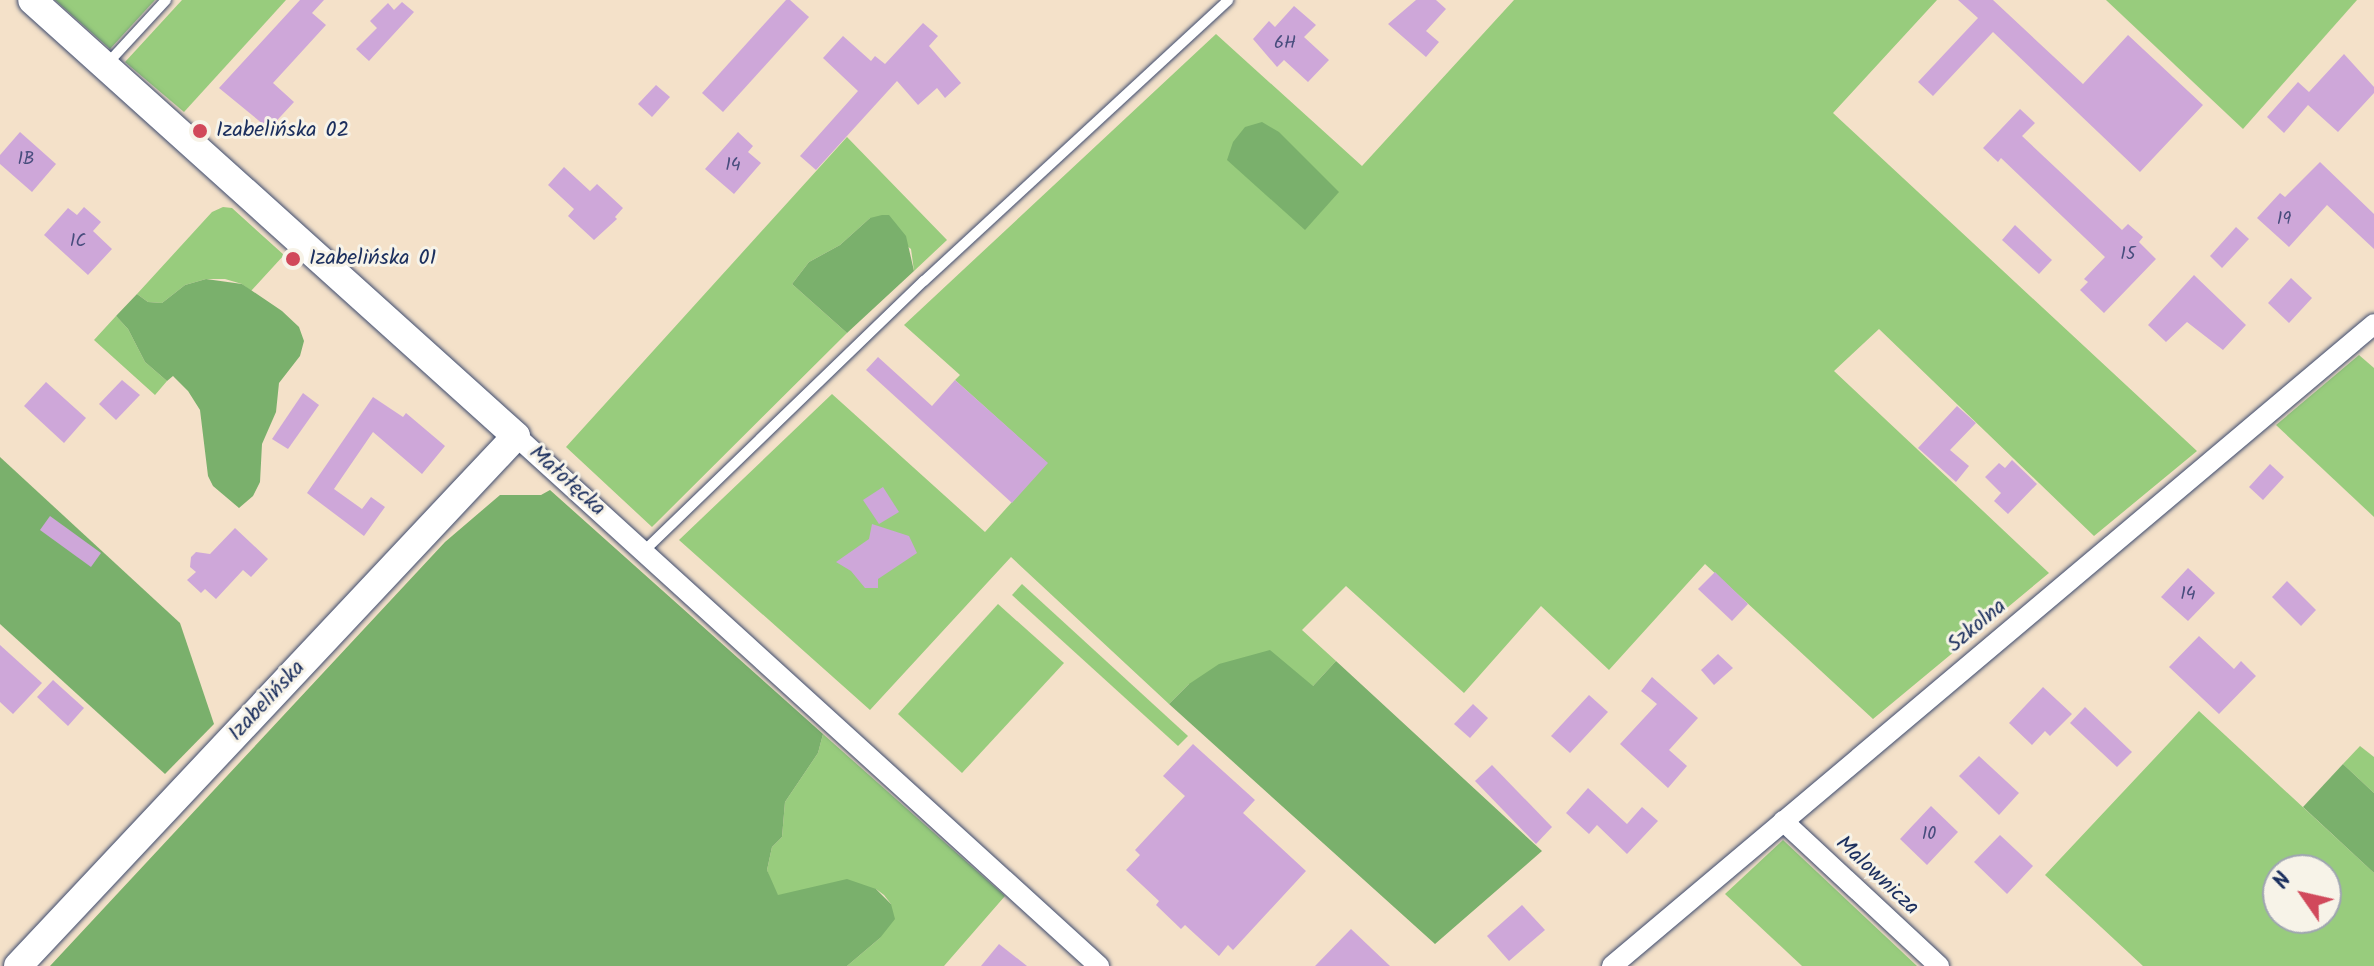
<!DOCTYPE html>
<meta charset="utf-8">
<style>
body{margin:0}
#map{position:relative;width:2374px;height:966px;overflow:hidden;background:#f4e1c9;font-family:Kalam,sans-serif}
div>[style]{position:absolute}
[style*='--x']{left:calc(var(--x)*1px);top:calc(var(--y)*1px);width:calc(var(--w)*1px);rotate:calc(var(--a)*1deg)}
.green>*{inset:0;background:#98cc7d}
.forest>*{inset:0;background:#7ab06c}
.building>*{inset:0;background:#cea7d9}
.roads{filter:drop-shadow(0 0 2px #3c4a6e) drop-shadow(0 0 2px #3c4a6e)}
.lane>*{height:10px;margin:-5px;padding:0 5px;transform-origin:5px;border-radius:5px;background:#fff}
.street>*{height:20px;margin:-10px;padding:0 10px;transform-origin:10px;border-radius:10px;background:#fff}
.secondary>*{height:28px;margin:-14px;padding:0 14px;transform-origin:14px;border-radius:14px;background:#fff}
.dots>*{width:22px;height:22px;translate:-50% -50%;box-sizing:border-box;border:4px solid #f7f3e8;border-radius:50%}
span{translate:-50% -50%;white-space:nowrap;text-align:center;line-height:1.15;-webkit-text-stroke:6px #f7f3e8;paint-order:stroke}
.number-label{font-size:18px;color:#484d7d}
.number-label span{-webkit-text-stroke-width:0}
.poi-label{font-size:22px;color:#1b2f5e}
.left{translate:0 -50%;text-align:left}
.street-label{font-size:22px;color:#1b2f5e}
.north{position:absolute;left:2262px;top:854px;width:80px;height:80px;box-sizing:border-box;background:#f7f3e8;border:2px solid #9fa5b1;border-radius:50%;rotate:304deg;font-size:22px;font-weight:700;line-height:32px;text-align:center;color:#1b2f5e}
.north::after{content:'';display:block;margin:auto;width:28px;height:36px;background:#d1495b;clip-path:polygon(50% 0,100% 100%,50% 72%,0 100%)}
</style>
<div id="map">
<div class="green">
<div style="clip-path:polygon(55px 0,155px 0,110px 49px)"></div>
<div style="clip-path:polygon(182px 0,286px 0,184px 112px,125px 62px)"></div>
<div style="clip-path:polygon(1514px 0,1937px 0,1833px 113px,2197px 451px,2094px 536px,1879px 329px,1834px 371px,2049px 573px,1873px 719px,1705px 564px,1609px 670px,1541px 606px,1464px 693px,1346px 586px,1302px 630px,1336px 661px,1313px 686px,1189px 684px,1169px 704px,1011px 557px,870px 710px,679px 540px,832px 394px,985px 532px,1047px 463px,955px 380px,960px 375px,904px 325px,1216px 34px,1362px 166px)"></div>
<div style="clip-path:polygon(2106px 0,2357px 0,2243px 129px)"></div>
<div style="clip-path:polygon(847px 137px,947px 240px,914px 271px,911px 249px,870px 218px,840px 245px,809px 262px,792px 284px,847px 333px,652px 527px,566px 447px)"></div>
<div style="clip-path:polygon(223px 207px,232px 208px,284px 255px,251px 291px,242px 284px,225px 279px,206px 279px,185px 285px,162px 303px,148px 302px,137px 294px,212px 212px)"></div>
<div style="clip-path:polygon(116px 316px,128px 329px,145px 362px,167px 381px,155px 395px,94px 340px)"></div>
<div style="clip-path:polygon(2359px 355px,2374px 368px,2374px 517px,2276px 425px)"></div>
<div style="clip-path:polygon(1022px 584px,1188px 736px,1178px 746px,1012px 595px)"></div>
<div style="clip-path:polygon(998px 604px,1064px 663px,962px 773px,898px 714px)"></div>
<div style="clip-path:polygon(evenodd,2199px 711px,2374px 873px,2374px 966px,2143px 966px,2045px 875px,2199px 711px,2326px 870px,2326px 918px,2278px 918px,2278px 870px,2326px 870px)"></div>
<div style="clip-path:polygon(823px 734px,1005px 896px,944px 966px,847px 966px,880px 938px,891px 904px,884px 895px,876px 889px,778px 896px,772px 885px,767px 870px,772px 847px,782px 837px,785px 802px,818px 753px)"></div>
<div style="clip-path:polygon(2360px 746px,2374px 757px,2374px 793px,2343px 764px)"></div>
<div style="clip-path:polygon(1783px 840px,1917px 966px,1802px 966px,1725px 894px)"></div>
</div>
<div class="forest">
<div style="clip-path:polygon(1262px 122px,1279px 132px,1339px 192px,1305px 230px,1227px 160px,1233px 142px,1245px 127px)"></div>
<div style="clip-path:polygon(882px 215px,889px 215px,906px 236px,914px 271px,847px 333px,792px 284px,809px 262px,840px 245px,870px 218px)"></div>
<div style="clip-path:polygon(206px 279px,242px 284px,282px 311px,299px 327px,304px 341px,300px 356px,279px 383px,276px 412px,262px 444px,260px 482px,253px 496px,239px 508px,213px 486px,208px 476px,200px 410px,188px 391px,173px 376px,167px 381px,145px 362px,128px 329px,116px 316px,137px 294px,148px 302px,162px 303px,185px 285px)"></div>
<div style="clip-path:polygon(0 457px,180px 623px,214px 724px,165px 774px,0 624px)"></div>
<div style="clip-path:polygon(550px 490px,823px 734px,818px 753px,785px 802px,782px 837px,772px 847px,767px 870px,778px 895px,847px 879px,876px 889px,891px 904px,895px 919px,880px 938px,847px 966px,50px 966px,445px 542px,500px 495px,541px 495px)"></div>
<div style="clip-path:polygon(1270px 650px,1313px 686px,1336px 661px,1542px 851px,1435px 944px,1169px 704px,1189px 684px,1219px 664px)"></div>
<div style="clip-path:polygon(2343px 764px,2374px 793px,2374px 873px,2303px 807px)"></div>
</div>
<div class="building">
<div style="clip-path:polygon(300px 0,324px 0,312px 13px,326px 25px,273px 83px,294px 102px,269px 129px,219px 88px)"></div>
<div style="clip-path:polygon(786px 0,790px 0,809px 17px,723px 112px,702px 93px)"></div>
<div style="clip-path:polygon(1416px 0,1436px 0,1446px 9px,1426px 31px,1439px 42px,1426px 57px,1388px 24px)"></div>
<div style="clip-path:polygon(1958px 0,1993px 0,2083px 84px,2128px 35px,2203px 105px,2140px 172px,1993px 32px,1933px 96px,1918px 82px,1978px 18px)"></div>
<div style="clip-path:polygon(402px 2px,414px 12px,369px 61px,356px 49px,377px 28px,370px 21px,388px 3px,394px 10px)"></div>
<div style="clip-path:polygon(1294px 6px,1316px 25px,1304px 37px,1329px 60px,1308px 82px,1284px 60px,1277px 67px,1253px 39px,1269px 21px,1275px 27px)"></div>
<div style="clip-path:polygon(923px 23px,938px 36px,929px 46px,961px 83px,945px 98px,937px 88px,918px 105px,897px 81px,816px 170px,800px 156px,858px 91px,823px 58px,843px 36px,871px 61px,875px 56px,885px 64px)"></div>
<div style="clip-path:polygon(2344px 54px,2374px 87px,2374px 93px,2338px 132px,2308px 105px,2284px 133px,2267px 117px,2298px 82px,2309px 92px)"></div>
<div style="clip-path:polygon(656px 85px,670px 97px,652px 117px,638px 104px)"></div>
<div style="clip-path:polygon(2020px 109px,2035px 123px,2022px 136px,2122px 230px,2128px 224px,2143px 237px,2139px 242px,2156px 259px,2104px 313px,2080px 290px,2088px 282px,2084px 279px,2105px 257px,2001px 158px,1998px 162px,1983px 148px)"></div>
<div style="clip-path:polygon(20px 132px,56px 164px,32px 192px,0 164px,0 155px)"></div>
<div style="clip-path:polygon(738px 132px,753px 146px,748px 152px,761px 163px,734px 194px,705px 169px)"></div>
<div style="clip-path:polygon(2320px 162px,2374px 214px,2374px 249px,2327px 205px,2289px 247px,2257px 218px,2280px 193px,2285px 197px)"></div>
<div style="clip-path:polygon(564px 167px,590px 191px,597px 184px,623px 208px,615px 217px,617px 219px,594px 240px,568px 216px,574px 209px,548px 185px)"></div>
<div style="clip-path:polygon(84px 207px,101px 222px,93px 231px,112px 249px,88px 275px,44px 235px,68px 208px,77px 215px)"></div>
<div style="clip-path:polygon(2015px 225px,2052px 260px,2039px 274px,2002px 240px)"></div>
<div style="clip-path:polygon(2236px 227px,2249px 239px,2222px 268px,2210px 256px)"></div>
<div style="clip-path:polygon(2194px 275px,2246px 325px,2223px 350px,2187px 322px,2166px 342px,2148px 325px)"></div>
<div style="clip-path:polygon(2291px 278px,2312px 298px,2289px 323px,2268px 303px)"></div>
<div style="clip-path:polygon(878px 357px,932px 406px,955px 380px,1048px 463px,1012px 503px,866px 370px)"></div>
<div style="clip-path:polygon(122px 380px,140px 395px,116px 420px,99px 404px)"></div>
<div style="clip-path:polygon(46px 382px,86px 418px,64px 443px,24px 406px)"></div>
<div style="clip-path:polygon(303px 393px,319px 405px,288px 449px,272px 439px)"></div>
<div style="clip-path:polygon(373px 397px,403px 417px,406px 413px,445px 446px,422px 474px,373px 432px,334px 489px,362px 509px,371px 497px,385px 507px,364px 536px,307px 493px)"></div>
<div style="clip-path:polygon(1957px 406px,1976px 423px,1950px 450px,1969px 466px,1956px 482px,1918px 448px)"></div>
<div style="clip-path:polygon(2012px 460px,2037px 484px,2008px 514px,1994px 501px,2001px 493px,1985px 477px,1999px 463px,2005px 468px)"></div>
<div style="clip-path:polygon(2270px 464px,2284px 477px,2263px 500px,2249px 487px)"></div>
<div style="clip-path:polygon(883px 487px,899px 512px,879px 524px,863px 500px)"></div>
<div style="clip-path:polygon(50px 516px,101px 553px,91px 567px,40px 530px)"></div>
<div style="clip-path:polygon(872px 524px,909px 536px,917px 553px,878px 579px,878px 588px,865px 588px,851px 571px,836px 562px,869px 539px)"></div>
<div style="clip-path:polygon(235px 528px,268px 559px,251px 577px,243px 570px,216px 599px,205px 589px,201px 593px,187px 580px,196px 572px,190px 567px,191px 557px,196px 552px,210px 554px)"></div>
<div style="clip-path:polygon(2188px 568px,2215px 593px,2188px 621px,2161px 597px)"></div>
<div style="clip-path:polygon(1715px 572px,1748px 604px,1732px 621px,1698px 589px)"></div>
<div style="clip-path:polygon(2287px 581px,2316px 610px,2301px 626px,2272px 597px)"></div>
<div style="clip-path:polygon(2199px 636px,2234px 669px,2241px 661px,2256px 676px,2219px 714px,2169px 667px)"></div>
<div style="clip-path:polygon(0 645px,42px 683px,13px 714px,0 702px)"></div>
<div style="clip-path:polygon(1718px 654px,1733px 668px,1714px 685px,1701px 670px)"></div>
<div style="clip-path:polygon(1652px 677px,1698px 718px,1669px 750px,1687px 766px,1668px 788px,1620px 744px,1657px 704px,1641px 691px)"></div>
<div style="clip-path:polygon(53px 680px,84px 708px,68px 726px,37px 697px)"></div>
<div style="clip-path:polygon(2043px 687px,2072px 714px,2050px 736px,2045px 731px,2032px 745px,2009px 723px)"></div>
<div style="clip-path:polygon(1589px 695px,1608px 712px,1570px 753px,1551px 736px)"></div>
<div style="clip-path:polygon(1473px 704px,1488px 718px,1470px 738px,1454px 724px)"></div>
<div style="clip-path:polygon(2085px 707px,2132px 752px,2117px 767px,2070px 723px)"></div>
<div style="clip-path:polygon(1193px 744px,1255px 800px,1243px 813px,1306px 871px,1233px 950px,1228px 945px,1219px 956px,1185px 925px,1181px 929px,1156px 905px,1159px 901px,1126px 870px,1140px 855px,1135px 850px,1185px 796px,1163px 776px)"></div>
<div style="clip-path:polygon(1979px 756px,2019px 793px,1999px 815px,1959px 776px)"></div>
<div style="clip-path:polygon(1492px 765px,1552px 827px,1536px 844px,1475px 781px)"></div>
<div style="clip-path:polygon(1588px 788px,1627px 824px,1642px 807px,1658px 821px,1627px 854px,1597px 825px,1589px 834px,1566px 813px)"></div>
<div style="clip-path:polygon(1931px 806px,1958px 832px,1927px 865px,1900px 839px)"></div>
<div style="clip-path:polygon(2000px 835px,2033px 866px,2007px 894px,1974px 862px)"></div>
<div style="clip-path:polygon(1522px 905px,1545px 930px,1509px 961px,1487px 936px)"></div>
<div style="clip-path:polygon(1351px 929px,1390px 966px,1315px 966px)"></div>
<div style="clip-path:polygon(999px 944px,1027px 966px,981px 966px)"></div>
</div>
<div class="roads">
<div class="lane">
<div style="--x:107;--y:64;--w:87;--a:-47.3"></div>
<div style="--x:644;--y:551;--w:389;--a:-44"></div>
<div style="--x:924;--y:281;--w:414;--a:-42.7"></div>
</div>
<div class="street">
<div style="--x:516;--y:436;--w:788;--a:42.27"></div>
<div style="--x:1783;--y:821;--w:213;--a:42.9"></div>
<div style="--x:1612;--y:966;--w:996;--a:-40.11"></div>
</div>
<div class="secondary">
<div style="--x:18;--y:966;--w:727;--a:-46.78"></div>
<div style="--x:516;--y:436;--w:651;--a:-137.99"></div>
</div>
</div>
<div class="dots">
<div style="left:200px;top:131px;background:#d1495b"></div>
<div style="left:293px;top:259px;background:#d1495b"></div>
</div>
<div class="number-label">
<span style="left:1285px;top:44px">6H</span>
<span style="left:26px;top:160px">1B</span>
<span style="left:733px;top:166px">14</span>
<span style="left:2284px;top:220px">19</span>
<span style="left:78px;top:242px">1C</span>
<span style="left:2128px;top:255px">15</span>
<span style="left:2188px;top:595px">14</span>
<span style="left:1929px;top:835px">10</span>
</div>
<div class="poi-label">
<span class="left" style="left:216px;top:131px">Izabelińska 02</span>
<span class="left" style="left:309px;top:259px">Izabelińska 01</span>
</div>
<div class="street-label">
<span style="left:567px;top:481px;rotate:42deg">Małołęcka</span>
<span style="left:1977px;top:626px;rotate:-40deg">Szkolna</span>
<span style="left:267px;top:701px;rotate:-47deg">Izabelińska</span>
<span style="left:1877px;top:876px;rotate:43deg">Malownicza</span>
</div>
<div class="north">N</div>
</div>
